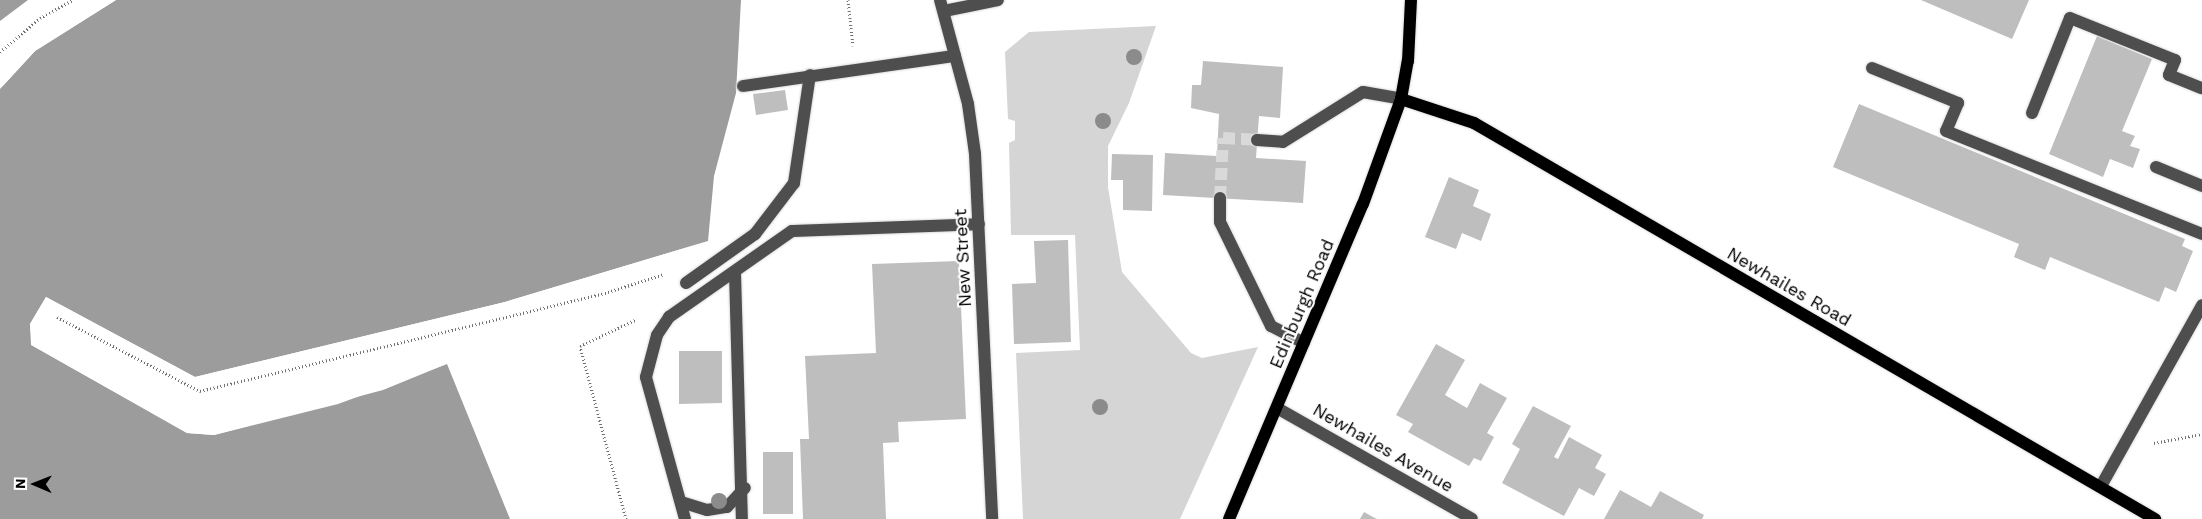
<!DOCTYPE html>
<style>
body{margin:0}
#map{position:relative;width:2202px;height:519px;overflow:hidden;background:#fff;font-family:"Work Sans",sans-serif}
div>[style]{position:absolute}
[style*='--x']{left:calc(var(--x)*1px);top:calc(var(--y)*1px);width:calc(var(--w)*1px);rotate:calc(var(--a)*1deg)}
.green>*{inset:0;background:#d5d5d5}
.water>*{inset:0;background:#9c9c9c}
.pier>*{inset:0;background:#fff}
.building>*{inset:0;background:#bebebe}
.minor-tunnel>*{height:12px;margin-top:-6px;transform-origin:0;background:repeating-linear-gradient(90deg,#d9d9d9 0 12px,transparent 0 18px)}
.path>*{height:3px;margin-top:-1.5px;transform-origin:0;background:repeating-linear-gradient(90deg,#707070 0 1px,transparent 0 3.5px)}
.roads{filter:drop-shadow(0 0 1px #dbdbdb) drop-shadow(0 0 1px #dbdbdb)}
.minor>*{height:12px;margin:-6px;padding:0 6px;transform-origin:6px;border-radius:6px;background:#4e4e4e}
.major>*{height:12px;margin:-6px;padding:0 6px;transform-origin:6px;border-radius:6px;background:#000}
.trees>*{width:16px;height:16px;margin:-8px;border-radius:50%;background:#8b8b8b}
span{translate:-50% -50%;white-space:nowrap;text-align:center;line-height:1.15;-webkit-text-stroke:4px #fff;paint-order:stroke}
.street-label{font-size:18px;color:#000}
.north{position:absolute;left:10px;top:459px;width:50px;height:50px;-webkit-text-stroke:4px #fff;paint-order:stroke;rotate:271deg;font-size:14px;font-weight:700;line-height:20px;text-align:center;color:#000}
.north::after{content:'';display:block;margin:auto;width:18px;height:22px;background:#000;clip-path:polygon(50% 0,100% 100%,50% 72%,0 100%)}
</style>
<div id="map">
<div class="green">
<div style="clip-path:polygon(1156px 26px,1129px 103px,1108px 146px,1108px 187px,1122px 272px,1191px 353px,1202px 358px,1258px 347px,1180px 519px,1023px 519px,1016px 353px,1080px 350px,1075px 235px,1011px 235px,1009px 143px,1015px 140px,1015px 121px,1008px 119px,1005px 52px,1029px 32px)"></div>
</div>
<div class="water">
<div style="clip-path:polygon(0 0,28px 0,0 21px)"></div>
<div style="clip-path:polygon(116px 0,741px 0,736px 93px,714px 176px,708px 241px,505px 302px,195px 377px,46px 297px,30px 324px,32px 345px,187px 433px,214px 435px,338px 404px,447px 364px,510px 519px,0 519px,0 89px,35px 51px)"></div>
</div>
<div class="pier">
<div style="clip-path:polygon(111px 0,116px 0,35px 51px,0 89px,33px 49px)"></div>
<div style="clip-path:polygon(708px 241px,506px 305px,195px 379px,47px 300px,33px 325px,34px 344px,188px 430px,214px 432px,337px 402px,449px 363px,383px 390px,214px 435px,187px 433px,31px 345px,30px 324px,46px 297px,195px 377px,505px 302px)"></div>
</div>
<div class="building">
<div style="clip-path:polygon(1921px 0,2029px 0,2012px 39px)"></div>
<div style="clip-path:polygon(2097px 36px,2152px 59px,2122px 131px,2135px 136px,2130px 146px,2140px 149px,2133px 168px,2110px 159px,2103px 177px,2049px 154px)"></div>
<div style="clip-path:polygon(1203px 61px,1283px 67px,1280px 118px,1259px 116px,1256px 158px,1306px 161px,1303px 203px,1163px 195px,1165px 153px,1217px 156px,1219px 114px,1191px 108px,1192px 85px,1201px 85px)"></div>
<div style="clip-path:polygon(785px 90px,788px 110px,756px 115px,753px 94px)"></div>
<div style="clip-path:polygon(1859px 104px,2185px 239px,2182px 246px,2193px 251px,2176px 292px,2165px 287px,2159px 302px,2050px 257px,2045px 270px,2014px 257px,2019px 244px,1833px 167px)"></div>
<div style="clip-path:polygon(1112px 154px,1153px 155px,1152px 211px,1123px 210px,1123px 180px,1111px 180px)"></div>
<div style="clip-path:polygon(1449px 177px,1479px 190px,1473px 206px,1491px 214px,1481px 241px,1462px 233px,1456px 249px,1425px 237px)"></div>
<div style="clip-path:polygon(1068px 240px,1071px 342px,1014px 344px,1012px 284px,1036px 283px,1034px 241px)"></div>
<div style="clip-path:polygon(959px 261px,966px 419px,898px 422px,899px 442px,883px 443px,886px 519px,803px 519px,800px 439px,809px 439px,805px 356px,876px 353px,872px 264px)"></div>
<div style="clip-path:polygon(1436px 344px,1465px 360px,1445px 395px,1467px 408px,1480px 383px,1507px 398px,1487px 433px,1494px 437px,1481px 461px,1474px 458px,1469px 466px,1408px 432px,1413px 424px,1396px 415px)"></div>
<div style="clip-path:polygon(679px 351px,722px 351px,722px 403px,679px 404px)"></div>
<div style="clip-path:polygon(1533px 406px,1571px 426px,1554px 457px,1558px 459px,1569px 437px,1602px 455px,1595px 468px,1606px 474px,1594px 496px,1579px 488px,1564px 516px,1502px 483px,1520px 449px,1512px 444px)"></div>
<div style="clip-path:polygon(763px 452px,793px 452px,793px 514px,763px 514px)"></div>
<div style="clip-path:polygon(1620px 490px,1651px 507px,1660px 491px,1704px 515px,1702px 519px,1604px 519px)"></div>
<div style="clip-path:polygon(1364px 512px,1373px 517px,1377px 519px,1360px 519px)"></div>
</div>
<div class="minor-tunnel">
<div style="--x:1220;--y:198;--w:60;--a:-87.1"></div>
<div style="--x:1223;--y:138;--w:34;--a:3"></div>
</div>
<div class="path">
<div style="--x:848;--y:0;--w:46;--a:83.8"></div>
<div style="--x:0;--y:52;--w:52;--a:-40.4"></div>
<div style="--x:40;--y:18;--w:38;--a:-29"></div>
<div style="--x:57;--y:317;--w:161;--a:27.4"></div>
<div style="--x:200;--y:391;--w:420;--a:-13.6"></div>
<div style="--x:608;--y:292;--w:59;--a:-17.8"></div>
<div style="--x:2154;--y:443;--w:49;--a:-10.6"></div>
<div style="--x:626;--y:519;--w:179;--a:-104.9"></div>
<div style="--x:580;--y:346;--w:61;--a:-25.3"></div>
</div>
<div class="roads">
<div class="minor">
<div style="--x:940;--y:0;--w:108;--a:74.9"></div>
<div style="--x:968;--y:104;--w:50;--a:82"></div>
<div style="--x:975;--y:154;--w:365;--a:87.3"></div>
<div style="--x:944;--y:11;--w:55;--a:-11.5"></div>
<div style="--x:1872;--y:68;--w:93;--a:22.1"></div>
<div style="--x:1958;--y:103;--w:30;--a:113"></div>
<div style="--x:1946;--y:131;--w:276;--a:21.9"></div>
<div style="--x:743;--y:86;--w:214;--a:-8.1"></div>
<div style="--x:2032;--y:113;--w:102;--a:-68.2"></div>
<div style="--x:2070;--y:18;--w:113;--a:21.8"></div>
<div style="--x:2175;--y:60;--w:16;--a:112"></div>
<div style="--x:2169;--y:75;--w:35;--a:22"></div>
<div style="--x:1257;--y:140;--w:26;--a:4"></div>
<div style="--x:1283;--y:142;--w:94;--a:-32"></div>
<div style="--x:1363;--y:92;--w:39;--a:10"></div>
<div style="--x:2156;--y:167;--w:50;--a:22.4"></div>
<div style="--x:1220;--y:198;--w:24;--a:90"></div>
<div style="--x:1220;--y:222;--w:116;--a:63.9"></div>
<div style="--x:1271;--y:326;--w:37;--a:27"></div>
<div style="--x:735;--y:273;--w:246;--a:88.4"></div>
<div style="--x:686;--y:283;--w:85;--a:-35.4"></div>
<div style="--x:755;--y:234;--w:64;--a:-52.6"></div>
<div style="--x:794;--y:183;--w:109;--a:-81.6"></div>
<div style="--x:1277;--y:408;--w:224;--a:29.6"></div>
<div style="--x:2101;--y:486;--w:207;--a:-60.8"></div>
<div style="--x:681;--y:502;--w:27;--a:17"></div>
<div style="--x:707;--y:510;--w:20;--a:-9"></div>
<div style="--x:727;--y:507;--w:26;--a:-47"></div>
<div style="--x:685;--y:519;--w:147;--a:-105.4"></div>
<div style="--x:646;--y:377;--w:43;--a:-75.3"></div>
<div style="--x:657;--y:335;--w:22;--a:-56"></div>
<div style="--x:669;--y:317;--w:150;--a:-35"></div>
<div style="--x:792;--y:231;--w:187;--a:-2.1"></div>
</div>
<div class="major">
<div style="--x:1401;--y:99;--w:77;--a:18.2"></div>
<div style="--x:1474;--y:123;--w:788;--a:30.18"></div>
<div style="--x:1229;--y:519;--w:342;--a:-67"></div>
<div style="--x:1363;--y:204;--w:112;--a:-70.1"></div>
<div style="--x:1401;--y:99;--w:39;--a:-80"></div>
<div style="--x:1408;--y:61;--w:61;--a:-87.2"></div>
</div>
</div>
<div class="trees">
<div style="left:1134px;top:57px"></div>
<div style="left:1103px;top:121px"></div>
<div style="left:1100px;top:407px"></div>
<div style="left:719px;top:501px"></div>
</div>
<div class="street-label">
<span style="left:963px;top:258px;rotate:-93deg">New Street</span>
<span style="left:1789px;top:287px;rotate:30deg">Newhailes Road</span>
<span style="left:1302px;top:304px;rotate:-67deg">Edinburgh Road</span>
<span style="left:1383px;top:448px;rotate:30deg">Newhailes Avenue</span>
</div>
<div class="north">N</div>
</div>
